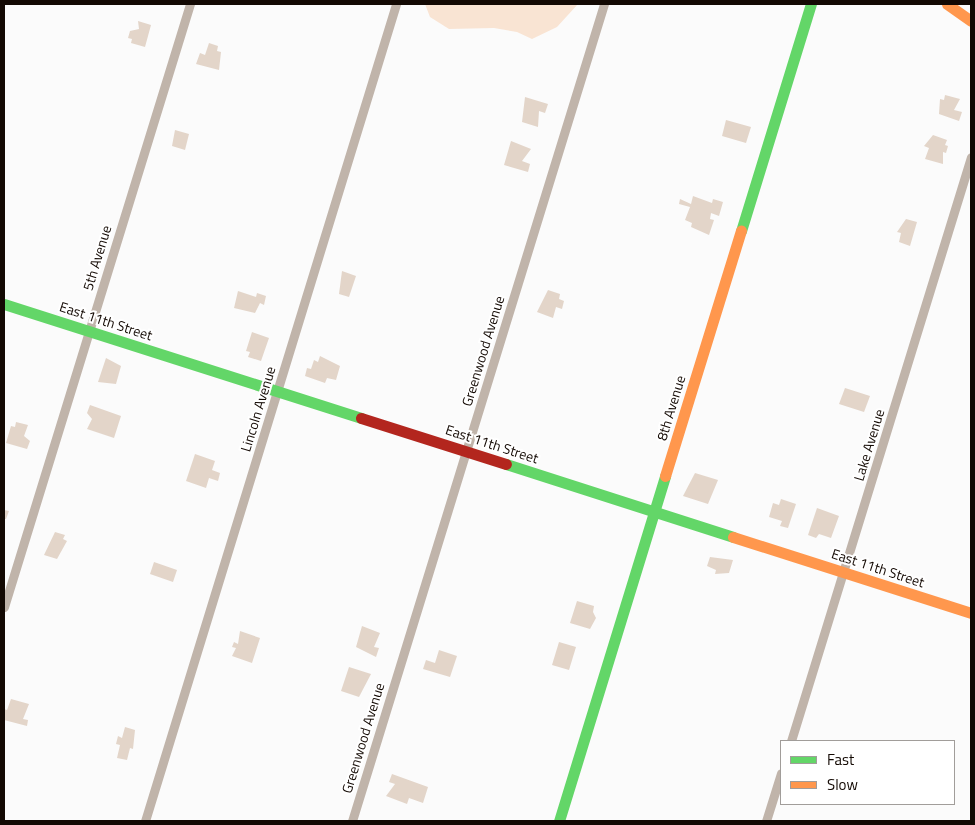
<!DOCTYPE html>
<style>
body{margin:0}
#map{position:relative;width:975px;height:825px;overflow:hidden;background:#fbfbfb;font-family:"Titillium Web",sans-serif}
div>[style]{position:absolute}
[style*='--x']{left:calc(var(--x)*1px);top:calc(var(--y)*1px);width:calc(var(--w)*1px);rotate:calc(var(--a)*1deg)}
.green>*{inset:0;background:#f9e4d3}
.building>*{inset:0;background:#e3d5c9}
.street>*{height:9px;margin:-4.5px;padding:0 4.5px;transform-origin:4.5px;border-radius:4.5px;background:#c0b4aa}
.fast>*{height:11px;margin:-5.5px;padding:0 5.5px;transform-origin:5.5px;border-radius:5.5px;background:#63d668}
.slow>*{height:11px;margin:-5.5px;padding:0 5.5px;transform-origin:5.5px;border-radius:5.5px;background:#ff974d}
.jam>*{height:11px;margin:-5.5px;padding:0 5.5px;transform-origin:5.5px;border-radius:5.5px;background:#b3261e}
span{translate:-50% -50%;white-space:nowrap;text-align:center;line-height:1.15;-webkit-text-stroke:4px #fff;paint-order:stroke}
.street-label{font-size:14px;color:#130903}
.frame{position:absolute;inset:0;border:5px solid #130903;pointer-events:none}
.legend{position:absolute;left:780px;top:740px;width:175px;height:65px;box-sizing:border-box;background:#fff;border:1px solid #a19d9a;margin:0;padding:6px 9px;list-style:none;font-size:15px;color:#130903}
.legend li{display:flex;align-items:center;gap:10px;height:25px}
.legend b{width:25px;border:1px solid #a19d9a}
</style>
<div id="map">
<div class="green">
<div style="clip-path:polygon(425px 4px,578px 4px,557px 27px,532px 39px,517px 32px,494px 28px,449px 29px,430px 17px)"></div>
</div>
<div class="building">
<div style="clip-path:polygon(138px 21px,151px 25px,145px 47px,131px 43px,132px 39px,128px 38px,130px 31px,139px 29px)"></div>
<div style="clip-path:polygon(209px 43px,218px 46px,217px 51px,221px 52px,219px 70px,196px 64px,200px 53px,205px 55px)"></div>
<div style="clip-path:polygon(945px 95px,960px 99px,954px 110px,962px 112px,959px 121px,939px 114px,940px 99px,944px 100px)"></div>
<div style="clip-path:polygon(525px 97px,548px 104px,545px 113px,539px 111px,538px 127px,522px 122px)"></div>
<div style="clip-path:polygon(726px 120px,751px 127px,746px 143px,722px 136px)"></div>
<div style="clip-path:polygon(175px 130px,189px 134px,185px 150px,172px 146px)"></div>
<div style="clip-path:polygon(933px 135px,947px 140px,945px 145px,948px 146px,946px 153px,943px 152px,943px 164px,925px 159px,929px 148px,924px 146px)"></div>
<div style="clip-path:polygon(511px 141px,531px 149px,522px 161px,530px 164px,528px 172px,504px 165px)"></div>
<div style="clip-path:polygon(693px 196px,712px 203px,713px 199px,723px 202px,719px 216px,711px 213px,710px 219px,714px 220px,709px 235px,691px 227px,692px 223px,685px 220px,690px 207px,679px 204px,680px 199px,691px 204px)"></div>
<div style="clip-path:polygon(906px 219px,917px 222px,910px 246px,899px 242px,901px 233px,897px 232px)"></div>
<div style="clip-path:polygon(342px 271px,356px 276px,349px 297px,339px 294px)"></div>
<div style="clip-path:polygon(548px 290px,560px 294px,559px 299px,564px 301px,562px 309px,556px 307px,553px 318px,537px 312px)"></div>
<div style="clip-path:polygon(238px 291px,256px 297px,257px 293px,266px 296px,264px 305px,260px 303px,255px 313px,234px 308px)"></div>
<div style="clip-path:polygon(252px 332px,269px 338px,261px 361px,248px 357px,250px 352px,246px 351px)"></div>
<div style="clip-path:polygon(320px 356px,340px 366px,336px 380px,327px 378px,325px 383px,305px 376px,307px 368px,311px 369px,314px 360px,318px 362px)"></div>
<div style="clip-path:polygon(106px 358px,121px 366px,116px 384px,98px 382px)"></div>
<div style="clip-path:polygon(845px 388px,870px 396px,864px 412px,839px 404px)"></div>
<div style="clip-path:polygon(90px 405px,121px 416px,114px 438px,87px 429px,92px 419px,87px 413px)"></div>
<div style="clip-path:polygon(16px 422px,28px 425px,24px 436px,30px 441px,27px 449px,6px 443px,11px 426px,15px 427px)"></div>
<div style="clip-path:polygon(195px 454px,215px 461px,212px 470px,220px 473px,218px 481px,209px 478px,206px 488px,186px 481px)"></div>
<div style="clip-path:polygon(695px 473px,718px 480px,708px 504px,683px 496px)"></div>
<div style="clip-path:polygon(781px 499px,796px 504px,788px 528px,780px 526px,782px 521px,769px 517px,773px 503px,779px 505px)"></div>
<div style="clip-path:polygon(817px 508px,839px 516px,831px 538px,819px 534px,816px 538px,808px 535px)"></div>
<div style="clip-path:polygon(4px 510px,9px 511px,6px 519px,4px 519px)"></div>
<div style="clip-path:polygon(55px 532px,65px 535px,63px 539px,67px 541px,57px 559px,44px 555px)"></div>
<div style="clip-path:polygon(710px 557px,733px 560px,729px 573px,715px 574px,716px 570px,707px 566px)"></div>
<div style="clip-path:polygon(154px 562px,177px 570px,173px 582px,150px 574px)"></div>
<div style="clip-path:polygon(577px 601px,594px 606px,593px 612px,596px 618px,590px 629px,570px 623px)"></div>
<div style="clip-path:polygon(362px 626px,380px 633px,374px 647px,379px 648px,376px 657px,356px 647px)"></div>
<div style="clip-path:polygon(240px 631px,260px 638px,252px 663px,232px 656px,236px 648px,232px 647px,234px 642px,238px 644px)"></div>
<div style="clip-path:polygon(559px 642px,576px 647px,569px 670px,552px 665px)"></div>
<div style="clip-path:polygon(439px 650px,457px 656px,450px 677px,423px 669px,426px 660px,435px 663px)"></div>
<div style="clip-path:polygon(349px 667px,371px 674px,359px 697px,341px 691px)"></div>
<div style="clip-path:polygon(11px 699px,29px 704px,23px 719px,28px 720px,27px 726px,4px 720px,4px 709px,7px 710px)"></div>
<div style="clip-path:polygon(125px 727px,135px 730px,133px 749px,130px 748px,127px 760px,117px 758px,120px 745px,116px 744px,118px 736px,122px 738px)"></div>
<div style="clip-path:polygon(392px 774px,428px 787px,423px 803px,409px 798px,407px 804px,386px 796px,395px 784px,389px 782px)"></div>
</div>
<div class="street">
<div style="--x:4;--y:607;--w:631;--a:-72.86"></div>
<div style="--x:791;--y:741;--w:611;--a:-72.87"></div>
<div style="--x:145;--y:821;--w:855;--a:-72.92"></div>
<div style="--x:352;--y:821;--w:855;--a:-72.86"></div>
<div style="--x:766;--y:821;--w:50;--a:-72.6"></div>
</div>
<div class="fast">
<div style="--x:741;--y:231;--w:238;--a:-72.9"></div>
<div style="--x:4;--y:304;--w:375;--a:17.7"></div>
<div style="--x:506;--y:464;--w:238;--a:17.8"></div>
<div style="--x:559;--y:821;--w:361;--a:-72.9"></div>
</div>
<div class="slow">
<div style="--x:947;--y:4;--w:29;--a:35"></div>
<div style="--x:665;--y:476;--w:257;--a:-72.8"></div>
<div style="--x:733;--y:537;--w:250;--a:17.7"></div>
</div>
<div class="jam">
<div style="--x:361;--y:418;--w:152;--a:17.6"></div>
</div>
<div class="street-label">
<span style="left:97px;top:258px;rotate:-73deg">5th Avenue</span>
<span style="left:106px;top:321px;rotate:18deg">East 11th Street</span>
<span style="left:483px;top:351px;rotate:-73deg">Greenwood Avenue</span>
<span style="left:671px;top:408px;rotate:-73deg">8th Avenue</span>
<span style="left:258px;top:409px;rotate:-73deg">Lincoln Avenue</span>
<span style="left:492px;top:444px;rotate:18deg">East 11th Street</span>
<span style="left:869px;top:445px;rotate:-73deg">Lake Avenue</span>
<span style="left:878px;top:568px;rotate:18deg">East 11th Street</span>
<span style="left:363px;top:738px;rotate:-73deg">Greenwood Avenue</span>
</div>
<div class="frame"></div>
<ul class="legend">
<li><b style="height:6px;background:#63d668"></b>Fast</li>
<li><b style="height:6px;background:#ff974d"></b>Slow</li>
</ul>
</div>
